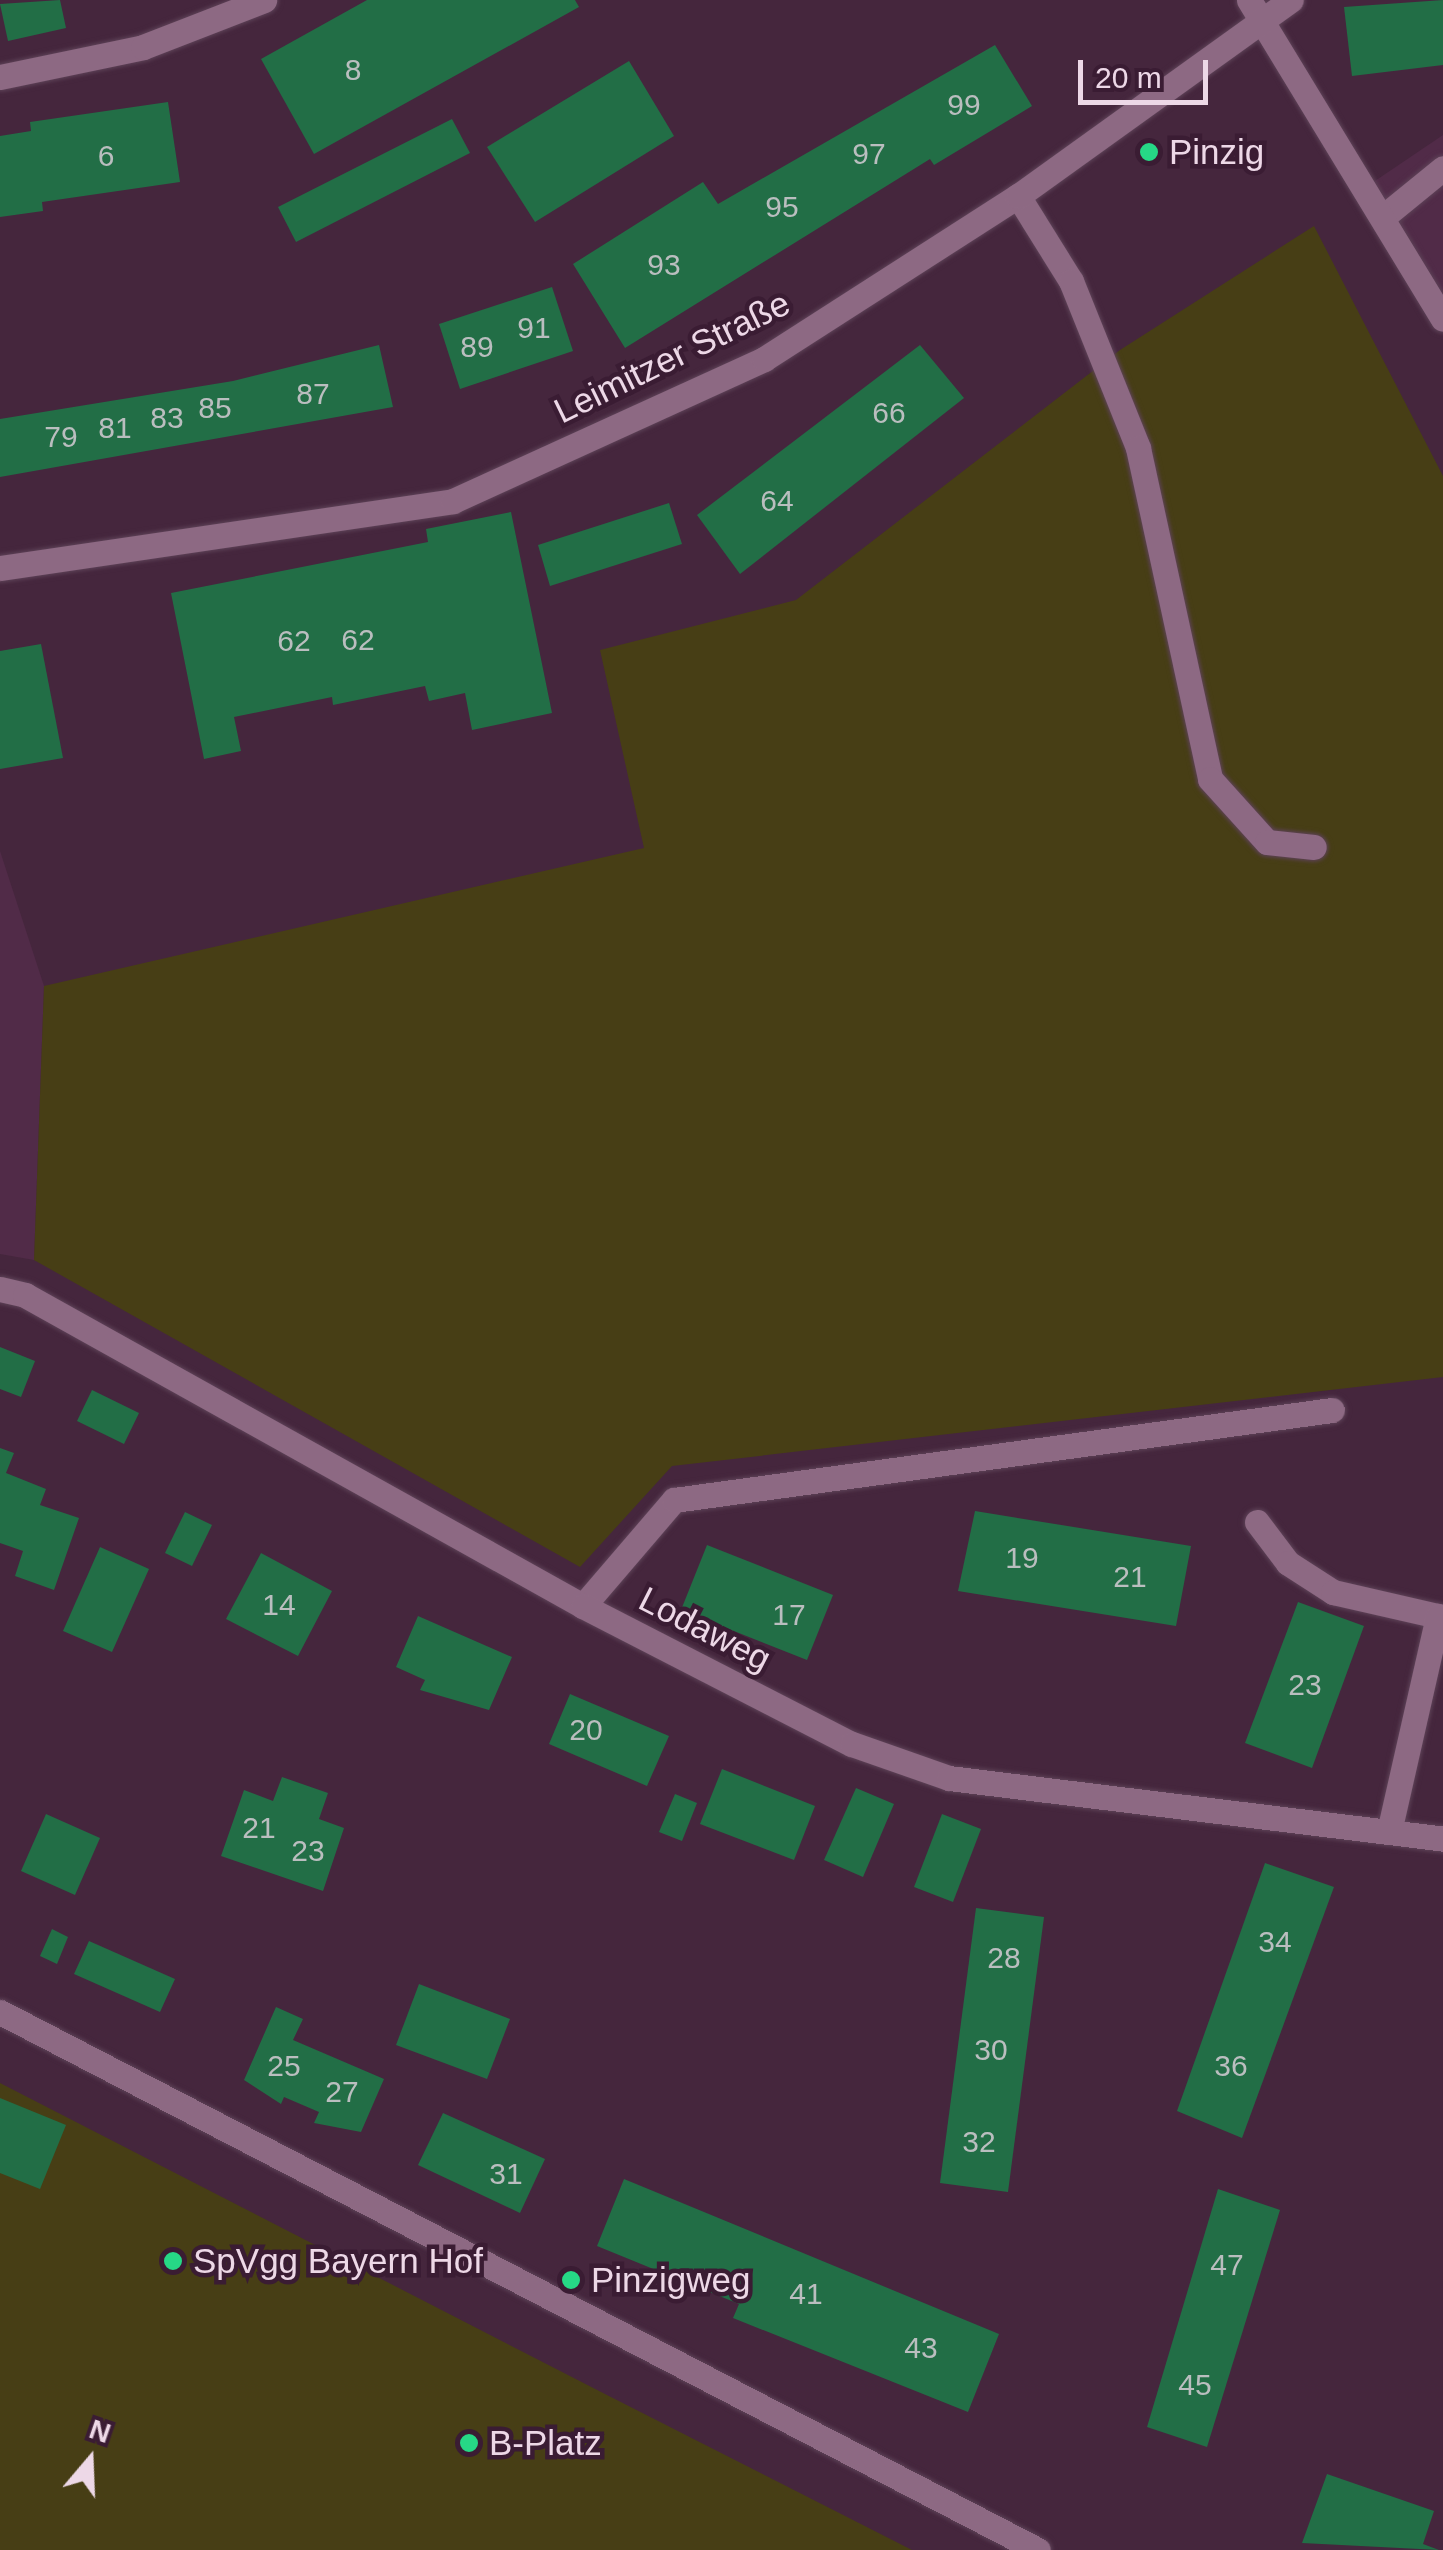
<!DOCTYPE html>
<meta charset="utf-8">
<style>
body{margin:0}
#map{position:relative;width:1443px;height:2550px;overflow:hidden;background:#45263d;font-family:Helvetica,sans-serif}
div>[style]{position:absolute}
[style*='--x']{left:calc(var(--x)*1px);top:calc(var(--y)*1px);width:calc(var(--w)*1px);rotate:calc(var(--a)*1deg)}
.built>*{inset:0;background:#512b48}
.green>*{inset:0;background:#473e15}
.building>*{inset:0;background:#226e46}
.roads{filter:drop-shadow(0 0 2px #5d4257) drop-shadow(0 0 2px #5d4257)}
.lane>*{height:25px;margin:-12.5px;padding:0 12.5px;transform-origin:12.5px;border-radius:12.5px;background:#8d6983}
.street>*{height:25px;margin:-12.5px;padding:0 12.5px;transform-origin:12.5px;border-radius:12.5px;background:#8d6983}
.secondary>*{height:25px;margin:-12.5px;padding:0 12.5px;transform-origin:12.5px;border-radius:12.5px;background:#8d6983}
.dots>*{width:28px;height:28px;translate:-50% -50%;box-sizing:border-box;border:5px solid #3a1c33;border-radius:50%}
span{translate:-50% -50%;white-space:nowrap;text-align:center;line-height:1.15;-webkit-text-stroke:9px #3a1c33;paint-order:stroke}
.number-label{font-size:30px;color:#babebf}
.number-label span{-webkit-text-stroke-width:0}
.poi-label{font-size:35px;color:#edd8e7}
.left{translate:0 -50%;text-align:left}
.street-label{font-size:35px;color:#edd8e7}
.north{position:absolute;left:40px;top:2410px;width:100px;height:100px;-webkit-text-stroke:8px #3a1c33;paint-order:stroke;rotate:19deg;font-size:28px;font-weight:700;line-height:40px;text-align:center;color:#edd8e7}
.north::after{content:'';display:block;margin:auto;width:35px;height:45px;background:#edd8e7;clip-path:polygon(50% 0,100% 100%,50% 72%,0 100%)}
.scale{position:absolute;left:1078px;top:60px;width:130px;height:45px;box-sizing:border-box;border:5px solid #edd8e7;border-top:0;padding-left:12px;font-size:30px;line-height:35px;white-space:nowrap;color:#edd8e7;-webkit-text-stroke:8px #3a1c33;paint-order:stroke}
</style>
<div id="map">
<div class="built">
<div style="clip-path:polygon(1443px 135px,1443px 319px,1366px 187px)"></div>
<div style="clip-path:polygon(0 851px,44px 986px,34px 1260px,0 1254px)"></div>
</div>
<div class="green">
<div style="clip-path:polygon(1314px 226px,1443px 476px,1443px 1377px,672px 1466px,580px 1567px,34px 1260px,44px 986px,644px 848px,600px 650px,796px 600px,1120px 350px)"></div>
<div style="clip-path:polygon(0 2083px,605px 2394px,912px 2550px,0 2550px)"></div>
</div>
<div class="building">
<div style="clip-path:polygon(60px 0,66px 28px,8px 41px,0 4px)"></div>
<div style="clip-path:polygon(367px 0,575px 0,579px 7px,314px 154px,261px 59px)"></div>
<div style="clip-path:polygon(1443px 0,1443px 65px,1352px 76px,1344px 7px)"></div>
<div style="clip-path:polygon(995px 45px,1032px 106px,934px 165px,930px 159px,625px 348px,573px 264px,703px 182px,718px 204px)"></div>
<div style="clip-path:polygon(629px 61px,674px 136px,535px 222px,487px 147px)"></div>
<div style="clip-path:polygon(168px 102px,180px 182px,42px 202px,43px 211px,0 217px,0 136px,31px 131px,30px 122px)"></div>
<div style="clip-path:polygon(452px 119px,470px 153px,296px 242px,278px 207px)"></div>
<div style="clip-path:polygon(552px 287px,573px 351px,460px 389px,439px 324px)"></div>
<div style="clip-path:polygon(379px 345px,393px 407px,0 477px,0 419px,233px 381px)"></div>
<div style="clip-path:polygon(920px 345px,964px 398px,740px 574px,697px 515px)"></div>
<div style="clip-path:polygon(669px 503px,682px 544px,550px 586px,538px 545px)"></div>
<div style="clip-path:polygon(511px 512px,552px 713px,472px 730px,465px 693px,429px 701px,425px 686px,333px 705px,332px 697px,234px 717px,241px 751px,204px 759px,171px 593px,428px 542px,426px 529px)"></div>
<div style="clip-path:polygon(41px 644px,63px 758px,0 769px,0 651px)"></div>
<div style="clip-path:polygon(0 1347px,35px 1361px,21px 1397px,0 1389px)"></div>
<div style="clip-path:polygon(92px 1390px,139px 1413px,124px 1444px,77px 1421px)"></div>
<div style="clip-path:polygon(0 1448px,14px 1453px,6px 1473px,46px 1489px,40px 1505px,79px 1518px,54px 1590px,15px 1576px,23px 1551px,0 1543px)"></div>
<div style="clip-path:polygon(975px 1511px,1191px 1546px,1176px 1626px,958px 1591px)"></div>
<div style="clip-path:polygon(185px 1512px,212px 1525px,192px 1566px,165px 1553px)"></div>
<div style="clip-path:polygon(707px 1545px,833px 1595px,807px 1660px,681px 1610px)"></div>
<div style="clip-path:polygon(100px 1547px,149px 1569px,112px 1652px,63px 1631px)"></div>
<div style="clip-path:polygon(261px 1553px,332px 1591px,298px 1656px,226px 1619px)"></div>
<div style="clip-path:polygon(1298px 1602px,1364px 1626px,1312px 1768px,1245px 1743px)"></div>
<div style="clip-path:polygon(418px 1616px,512px 1657px,489px 1710px,420px 1690px,425px 1680px,396px 1667px)"></div>
<div style="clip-path:polygon(570px 1694px,669px 1736px,647px 1786px,549px 1744px)"></div>
<div style="clip-path:polygon(722px 1769px,815px 1806px,794px 1860px,700px 1824px)"></div>
<div style="clip-path:polygon(282px 1777px,328px 1793px,319px 1819px,344px 1828px,323px 1891px,221px 1856px,244px 1790px,273px 1801px)"></div>
<div style="clip-path:polygon(856px 1788px,894px 1804px,863px 1877px,824px 1860px)"></div>
<div style="clip-path:polygon(675px 1794px,697px 1803px,682px 1841px,659px 1832px)"></div>
<div style="clip-path:polygon(46px 1814px,100px 1838px,75px 1895px,21px 1871px)"></div>
<div style="clip-path:polygon(942px 1814px,981px 1829px,953px 1902px,914px 1887px)"></div>
<div style="clip-path:polygon(1265px 1863px,1334px 1887px,1242px 2138px,1177px 2111px)"></div>
<div style="clip-path:polygon(976px 1908px,1044px 1917px,1008px 2192px,940px 2183px)"></div>
<div style="clip-path:polygon(52px 1929px,68px 1937px,57px 1964px,40px 1956px)"></div>
<div style="clip-path:polygon(89px 1941px,175px 1979px,160px 2012px,74px 1974px)"></div>
<div style="clip-path:polygon(419px 1984px,510px 2019px,487px 2079px,396px 2045px)"></div>
<div style="clip-path:polygon(276px 2007px,303px 2019px,293px 2040px,384px 2079px,361px 2132px,314px 2123px,319px 2112px,284px 2097px,281px 2104px,244px 2080px)"></div>
<div style="clip-path:polygon(0 2098px,66px 2125px,40px 2189px,0 2173px)"></div>
<div style="clip-path:polygon(443px 2113px,545px 2159px,520px 2213px,418px 2165px)"></div>
<div style="clip-path:polygon(624px 2179px,999px 2334px,968px 2412px,733px 2318px,739px 2304px,597px 2246px)"></div>
<div style="clip-path:polygon(1218px 2189px,1280px 2210px,1207px 2447px,1147px 2427px)"></div>
<div style="clip-path:polygon(1327px 2474px,1434px 2511px,1423px 2544px,1439px 2550px,1302px 2543px)"></div>
</div>
<div class="roads">
<div class="lane">
<div style="--x:1018;--y:196;--w:100;--a:58.1"></div>
<div style="--x:1071;--y:281;--w:180;--a:68.1"></div>
<div style="--x:1138;--y:448;--w:339;--a:77.7"></div>
<div style="--x:1210;--y:779;--w:85;--a:47.9"></div>
<div style="--x:1267;--y:842;--w:47;--a:6.1"></div>
<div style="--x:1383;--y:217;--w:77;--a:-39.2"></div>
<div style="--x:1257;--y:1522;--w:51;--a:52.9"></div>
<div style="--x:1288;--y:1563;--w:54;--a:32.8"></div>
<div style="--x:1333;--y:1592;--w:108;--a:12.9"></div>
<div style="--x:1438;--y:1616;--w:221;--a:102.8"></div>
<div style="--x:583;--y:1606;--w:140;--a:-49.4"></div>
<div style="--x:674;--y:1500;--w:664;--a:-7.79"></div>
</div>
<div class="street">
<div style="--x:1249;--y:0;--w:373;--a:58.7"></div>
<div style="--x:0;--y:77;--w:146;--a:-11.8"></div>
<div style="--x:143;--y:47;--w:130;--a:-21.2"></div>
<div style="--x:0;--y:1289;--w:26;--a:13"></div>
<div style="--x:25;--y:1295;--w:639;--a:29.13"></div>
<div style="--x:583;--y:1606;--w:302;--a:27.2"></div>
<div style="--x:852;--y:1744;--w:103;--a:19.3"></div>
<div style="--x:949;--y:1778;--w:498;--a:7"></div>
<div style="--x:0;--y:2012;--w:1169;--a:27.4"></div>
</div>
<div class="secondary">
<div style="--x:0;--y:568;--w:458;--a:-8.4"></div>
<div style="--x:453;--y:501;--w:342;--a:-24.5"></div>
<div style="--x:764;--y:359;--w:302;--a:-32.7"></div>
<div style="--x:1018;--y:196;--w:336;--a:-35.7"></div>
</div>
</div>
<div class="dots">
<div style="left:1149px;top:152px;background:#26d886"></div>
<div style="left:173px;top:2261px;background:#26d886"></div>
<div style="left:571px;top:2280px;background:#26d886"></div>
<div style="left:469px;top:2443px;background:#26d886"></div>
</div>
<div class="number-label">
<span style="left:353px;top:70px">8</span>
<span style="left:964px;top:105px">99</span>
<span style="left:869px;top:154px">97</span>
<span style="left:106px;top:156px">6</span>
<span style="left:782px;top:207px">95</span>
<span style="left:664px;top:265px">93</span>
<span style="left:534px;top:328px">91</span>
<span style="left:477px;top:347px">89</span>
<span style="left:313px;top:394px">87</span>
<span style="left:215px;top:408px">85</span>
<span style="left:889px;top:413px">66</span>
<span style="left:167px;top:418px">83</span>
<span style="left:115px;top:428px">81</span>
<span style="left:61px;top:437px">79</span>
<span style="left:777px;top:501px">64</span>
<span style="left:358px;top:640px">62</span>
<span style="left:294px;top:641px">62</span>
<span style="left:1022px;top:1558px">19</span>
<span style="left:1130px;top:1577px">21</span>
<span style="left:279px;top:1605px">14</span>
<span style="left:789px;top:1615px">17</span>
<span style="left:1305px;top:1685px">23</span>
<span style="left:586px;top:1730px">20</span>
<span style="left:259px;top:1828px">21</span>
<span style="left:308px;top:1851px">23</span>
<span style="left:1275px;top:1942px">34</span>
<span style="left:1004px;top:1958px">28</span>
<span style="left:991px;top:2050px">30</span>
<span style="left:284px;top:2066px">25</span>
<span style="left:1231px;top:2066px">36</span>
<span style="left:342px;top:2092px">27</span>
<span style="left:979px;top:2142px">32</span>
<span style="left:506px;top:2174px">31</span>
<span style="left:1227px;top:2265px">47</span>
<span style="left:806px;top:2294px">41</span>
<span style="left:921px;top:2348px">43</span>
<span style="left:1195px;top:2385px">45</span>
</div>
<div class="poi-label">
<span class="left" style="left:1169px;top:152px">Pinzig</span>
<span class="left" style="left:193px;top:2261px">SpVgg Bayern Hof</span>
<span class="left" style="left:591px;top:2280px">Pinzigweg</span>
<span class="left" style="left:489px;top:2443px">B-Platz</span>
</div>
<div class="street-label">
<span style="left:672px;top:357px;rotate:-26deg">Leimitzer Straße</span>
<span style="left:705px;top:1629px;rotate:27deg">Lodaweg</span>
</div>
<div class="north">N</div>
<div class="scale">20 m</div>
</div>
